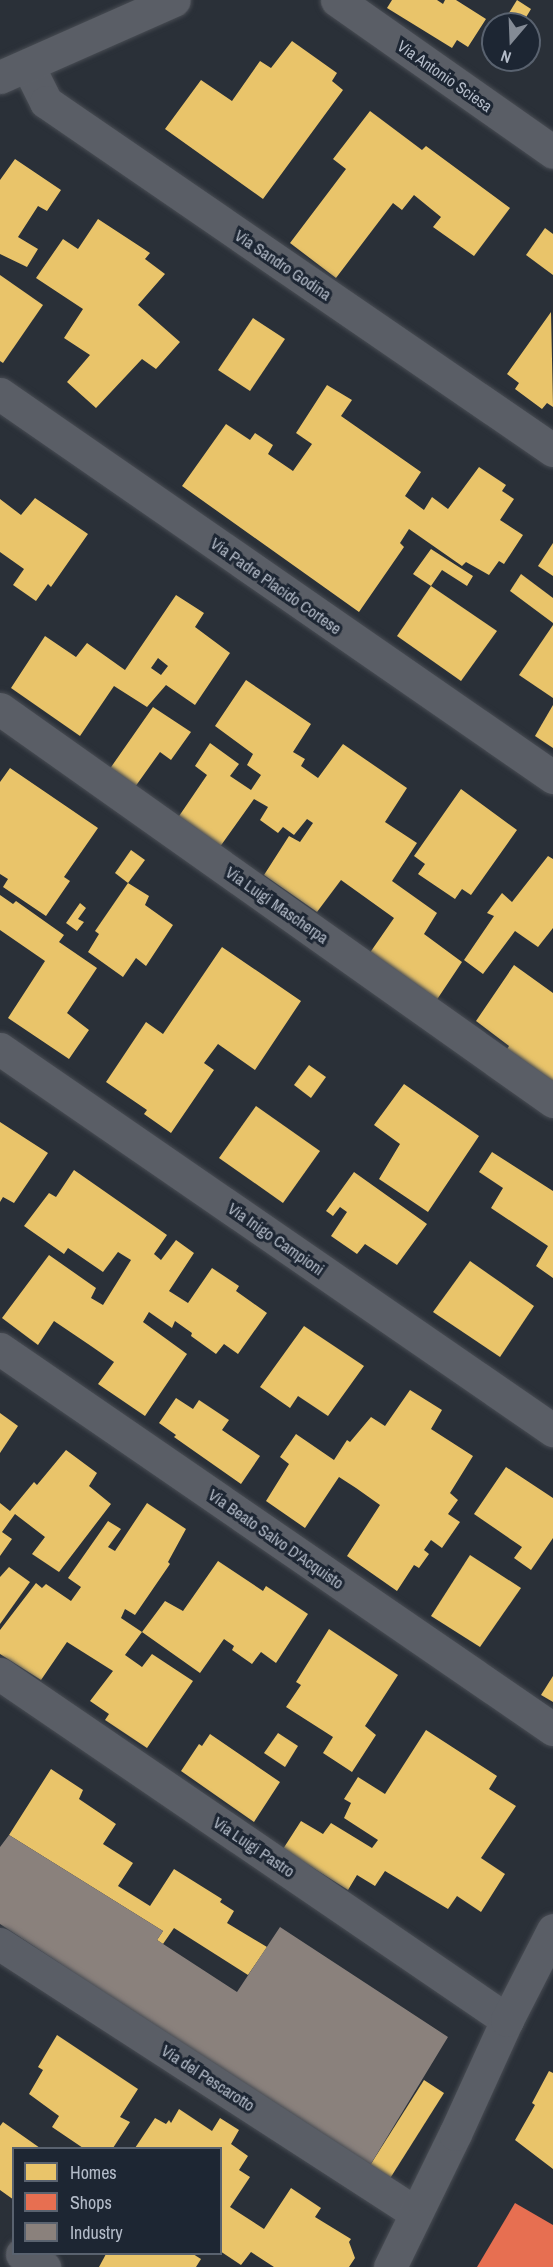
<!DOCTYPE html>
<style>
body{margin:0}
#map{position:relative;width:553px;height:2267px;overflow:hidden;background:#2a3038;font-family:"Archivo Narrow",sans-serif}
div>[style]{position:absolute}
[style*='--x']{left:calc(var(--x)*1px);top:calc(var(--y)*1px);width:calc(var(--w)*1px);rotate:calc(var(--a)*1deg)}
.homes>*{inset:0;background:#e9c46a}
.shops>*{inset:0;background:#e76f51}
.industry>*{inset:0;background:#8a817c}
.roads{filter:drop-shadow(0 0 2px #484c53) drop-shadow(0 0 2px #484c53)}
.minor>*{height:33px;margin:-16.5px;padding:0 16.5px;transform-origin:16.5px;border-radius:16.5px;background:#5a5e66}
span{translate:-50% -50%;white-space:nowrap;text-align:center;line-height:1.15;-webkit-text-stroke:6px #1d2633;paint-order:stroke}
.street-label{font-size:16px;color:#b4bcc9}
.legend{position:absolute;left:12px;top:2147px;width:210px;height:108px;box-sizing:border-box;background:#1d2633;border:2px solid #59626f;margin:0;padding:8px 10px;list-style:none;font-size:18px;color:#b4bcc9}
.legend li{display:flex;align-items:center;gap:12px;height:30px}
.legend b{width:30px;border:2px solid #59626f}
.north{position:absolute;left:481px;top:12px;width:60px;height:60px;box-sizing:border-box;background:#1d2633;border:2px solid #59626f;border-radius:50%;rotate:199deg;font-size:16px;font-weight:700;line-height:24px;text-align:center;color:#b4bcc9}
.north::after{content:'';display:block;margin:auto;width:21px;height:27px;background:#848b96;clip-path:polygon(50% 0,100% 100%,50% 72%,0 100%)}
</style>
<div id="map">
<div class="homes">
<div style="clip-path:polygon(392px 0,437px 0,443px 4px,445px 0,456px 0,486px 19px,468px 47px,457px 40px,452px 48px,387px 8px)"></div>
<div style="clip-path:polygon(517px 0,531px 9px,522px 24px,502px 24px)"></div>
<div style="clip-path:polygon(292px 41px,337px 73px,332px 81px,343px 90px,263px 199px,165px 129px,201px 80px,232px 101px,260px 61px,271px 68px)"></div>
<div style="clip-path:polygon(370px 111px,422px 150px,426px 146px,510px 208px,474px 256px,433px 227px,441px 217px,414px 195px,402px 210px,393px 203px,336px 278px,290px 243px,346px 169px,333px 159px)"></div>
<div style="clip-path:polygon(15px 159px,61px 190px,47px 211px,38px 206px,18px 237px,38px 249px,27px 267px,0 254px,0 180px)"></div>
<div style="clip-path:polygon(98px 219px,150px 253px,145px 259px,165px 274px,138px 305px,180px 342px,156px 369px,142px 359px,96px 408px,67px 382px,90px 355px,64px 338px,83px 309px,36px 278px,63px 239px,78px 249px)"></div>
<div style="clip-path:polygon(545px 228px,553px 234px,553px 275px,526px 255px)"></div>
<div style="clip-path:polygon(0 275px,43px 305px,3px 363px,0 361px)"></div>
<div style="clip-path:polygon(551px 312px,553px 407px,547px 403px,542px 409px,515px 389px,519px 383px,507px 374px)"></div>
<div style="clip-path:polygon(253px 318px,285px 339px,250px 391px,218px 370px)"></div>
<div style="clip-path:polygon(327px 385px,352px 400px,341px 416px,421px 472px,405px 496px,424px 510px,432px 497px,448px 509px,479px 467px,506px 485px,502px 491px,514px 499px,500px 520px,523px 535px,504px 564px,499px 561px,489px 575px,466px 562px,462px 566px,409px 529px,400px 543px,404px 547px,359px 612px,182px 486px,226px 424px,250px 440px,255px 433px,273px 445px,268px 454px,293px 471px,312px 444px,296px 433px)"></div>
<div style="clip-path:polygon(35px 498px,88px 534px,51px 587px,48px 584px,36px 601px,13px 585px,24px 569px,0 552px,0 499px,21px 515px)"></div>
<div style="clip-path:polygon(553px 543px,553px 576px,538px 566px)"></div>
<div style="clip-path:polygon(431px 549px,473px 576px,467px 586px,442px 570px,431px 586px,413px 574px)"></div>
<div style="clip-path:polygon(521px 574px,553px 598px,553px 623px,510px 591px)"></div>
<div style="clip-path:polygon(431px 586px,497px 631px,461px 681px,397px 636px)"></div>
<div style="clip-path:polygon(evenodd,176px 595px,204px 613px,195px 627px,230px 653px,195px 705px,166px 685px,147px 707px,114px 686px,80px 736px,11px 688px,45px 636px,76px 657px,87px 643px,125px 670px,176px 595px,158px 658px,168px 666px,161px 675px,151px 668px,158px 658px)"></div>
<div style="clip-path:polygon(553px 625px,553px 698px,519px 675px)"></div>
<div style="clip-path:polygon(246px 680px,311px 724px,293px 752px,305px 759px,301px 766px,318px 778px,343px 744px,407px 788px,385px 822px,417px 843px,392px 881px,437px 913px,424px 934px,462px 962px,436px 1001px,369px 954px,394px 918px,341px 880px,317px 912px,264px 875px,289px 836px,300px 842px,313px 823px,307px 819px,294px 835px,283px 827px,278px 833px,260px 820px,268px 807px,254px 799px,217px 851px,175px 822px,207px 775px,195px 766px,210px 743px,239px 764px,230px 776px,251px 790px,261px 775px,247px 765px,253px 754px,215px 726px)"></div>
<div style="clip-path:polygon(553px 705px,553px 748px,535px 736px)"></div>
<div style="clip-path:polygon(153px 707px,191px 732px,171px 760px,160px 752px,135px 787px,109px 770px)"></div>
<div style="clip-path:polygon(10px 768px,98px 828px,64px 877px,70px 881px,46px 916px,3px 887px,8px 879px,0 874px,0 782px)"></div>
<div style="clip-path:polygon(461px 789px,517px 830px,471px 895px,462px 889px,455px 899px,418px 874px,425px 864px,414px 856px)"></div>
<div style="clip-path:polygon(131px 850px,145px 860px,128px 883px,115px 873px)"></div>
<div style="clip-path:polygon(548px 856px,553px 859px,553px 928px,538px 947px,515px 931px,483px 974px,464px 960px,494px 916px,487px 913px,502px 893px,512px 902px)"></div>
<div style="clip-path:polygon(128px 883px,149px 896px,145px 905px,173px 925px,146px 966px,136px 958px,123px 977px,88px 952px,99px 934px,95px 931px)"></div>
<div style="clip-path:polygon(0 895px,13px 904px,16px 901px,64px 935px,59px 942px,97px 968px,67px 1013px,89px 1030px,69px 1059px,8px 1018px,45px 961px,0 930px)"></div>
<div style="clip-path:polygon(80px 903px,86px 908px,78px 919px,84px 922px,77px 931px,66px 923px)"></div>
<div style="clip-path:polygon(222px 947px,301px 1001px,255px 1070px,218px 1044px,204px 1063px,214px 1070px,171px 1133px,144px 1114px,147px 1110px,106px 1082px,146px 1022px,163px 1034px)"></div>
<div style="clip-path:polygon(514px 965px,553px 993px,553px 1084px,505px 1052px,509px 1046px,476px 1021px)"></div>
<div style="clip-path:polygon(309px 1065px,326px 1077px,311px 1098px,294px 1085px)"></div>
<div style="clip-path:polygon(404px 1084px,479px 1136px,428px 1212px,379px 1179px,400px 1144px,374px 1125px)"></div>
<div style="clip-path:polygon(256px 1106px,320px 1151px,283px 1203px,219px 1158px)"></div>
<div style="clip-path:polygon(0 1122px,48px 1153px,14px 1203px,3px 1197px,0 1202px)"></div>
<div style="clip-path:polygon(492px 1152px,553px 1191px,553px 1278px,536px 1266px,548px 1246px,491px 1208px,503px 1188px,479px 1172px)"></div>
<div style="clip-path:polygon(74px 1170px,167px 1235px,154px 1254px,161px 1260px,176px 1240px,194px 1253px,169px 1291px,188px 1303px,212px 1268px,239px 1286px,236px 1291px,267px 1313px,238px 1354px,224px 1344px,216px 1354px,191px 1336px,192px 1333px,175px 1321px,172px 1328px,149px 1312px,143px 1322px,187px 1354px,145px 1416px,98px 1384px,114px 1362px,91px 1346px,54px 1321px,38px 1345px,2px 1318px,49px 1255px,96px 1288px,91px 1298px,103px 1305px,131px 1260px,118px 1252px,103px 1272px,68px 1248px,64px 1254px,24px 1226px,49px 1193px,56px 1197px)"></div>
<div style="clip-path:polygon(354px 1172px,427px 1224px,397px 1265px,365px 1244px,357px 1254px,331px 1236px,347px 1212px,340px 1207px,333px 1216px,326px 1211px)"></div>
<div style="clip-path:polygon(470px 1261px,534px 1306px,500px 1357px,433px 1312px)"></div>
<div style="clip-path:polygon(304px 1326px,364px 1366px,328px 1416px,298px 1396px,290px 1408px,260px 1387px)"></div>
<div style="clip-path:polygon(410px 1390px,442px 1410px,431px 1429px,473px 1456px,450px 1493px,458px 1500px,448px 1514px,460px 1522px,442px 1548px,431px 1540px,424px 1550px,429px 1554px,419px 1568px,414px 1565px,397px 1591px,347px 1556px,380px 1505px,356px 1488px,339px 1477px,305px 1528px,266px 1501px,289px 1464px,280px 1457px,296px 1434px,334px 1460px,347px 1440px,350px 1442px,371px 1417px,385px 1426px)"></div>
<div style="clip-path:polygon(176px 1398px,193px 1409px,199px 1400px,229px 1420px,222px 1430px,260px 1456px,241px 1484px,174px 1437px,176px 1435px,159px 1423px)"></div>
<div style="clip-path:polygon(0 1413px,18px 1426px,0 1453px)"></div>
<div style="clip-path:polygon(66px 1450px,97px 1473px,89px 1486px,111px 1504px,59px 1572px,32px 1554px,45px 1537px,15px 1514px,2px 1532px,12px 1539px,0 1556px,0 1503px,10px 1511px,34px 1482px,37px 1485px)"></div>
<div style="clip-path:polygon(506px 1467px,553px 1498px,553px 1538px,531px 1570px,514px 1558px,522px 1547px,474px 1514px)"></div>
<div style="clip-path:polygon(147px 1503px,186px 1529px,168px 1562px,170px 1564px,135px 1615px,125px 1609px,121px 1618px,142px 1632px,125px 1655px,142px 1667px,152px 1654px,193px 1681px,147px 1748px,105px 1720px,109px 1714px,90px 1701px,113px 1671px,67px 1642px,41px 1680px,0 1654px,0 1630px,36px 1583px,42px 1588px,46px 1584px,71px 1601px,81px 1587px,68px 1578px,108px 1521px,121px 1529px,108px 1547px,115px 1551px)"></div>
<div style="clip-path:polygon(470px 1555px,521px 1588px,480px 1647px,431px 1616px)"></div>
<div style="clip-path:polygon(218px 1561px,263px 1591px,266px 1586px,308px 1614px,276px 1663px,261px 1652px,252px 1664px,232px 1650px,234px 1646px,224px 1639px,200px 1673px,142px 1632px,165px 1601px,183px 1611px)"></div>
<div style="clip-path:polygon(9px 1567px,30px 1582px,0 1624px,0 1577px)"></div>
<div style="clip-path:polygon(329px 1629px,398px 1675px,365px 1726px,376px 1735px,352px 1772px,323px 1753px,333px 1737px,286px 1707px,301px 1685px,296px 1682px)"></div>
<div style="clip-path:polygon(553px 1676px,553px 1702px,541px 1695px)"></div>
<div style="clip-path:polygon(426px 1730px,497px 1776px,489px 1789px,516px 1806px,481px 1858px,505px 1874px,481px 1912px,457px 1896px,448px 1909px,385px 1871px,375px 1886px,357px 1875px,348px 1890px,283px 1849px,301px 1821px,323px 1834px,331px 1823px,372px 1848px,378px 1840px,344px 1818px,351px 1803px,344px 1799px,358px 1777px,385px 1794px)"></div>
<div style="clip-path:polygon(278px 1733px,298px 1746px,285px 1767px,264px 1753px)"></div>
<div style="clip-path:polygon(210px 1734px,280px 1782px,254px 1822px,181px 1771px,199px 1744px,202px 1746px)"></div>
<div style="clip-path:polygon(51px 1769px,83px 1790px,79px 1799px,116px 1824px,103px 1844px,133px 1863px,118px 1886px,150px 1906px,174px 1869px,222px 1899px,220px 1902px,234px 1911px,227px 1923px,267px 1947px,248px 1975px,174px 1928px,163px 1944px,157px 1940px,163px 1931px,9px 1835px)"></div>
<div style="clip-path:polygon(57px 2035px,138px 2089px,120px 2117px,130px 2122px,113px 2148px,83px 2148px,52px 2127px,59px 2116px,29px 2094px,43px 2070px,38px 2067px)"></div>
<div style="clip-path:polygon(549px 2071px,553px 2073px,553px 2169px,515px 2140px,535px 2105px,532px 2103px)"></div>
<div style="clip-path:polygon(424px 2080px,444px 2093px,389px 2180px,369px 2167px)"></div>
<div style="clip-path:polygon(179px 2109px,212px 2131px,220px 2118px,239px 2130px,231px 2144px,248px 2156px,239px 2170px,250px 2177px,230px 2207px,264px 2229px,291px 2188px,321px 2208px,315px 2217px,351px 2239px,349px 2242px,355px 2258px,349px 2267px,274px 2267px,251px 2252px,241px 2265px,220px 2251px,220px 2148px,135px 2148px,155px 2118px,166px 2124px,169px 2120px,171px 2123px)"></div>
<div style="clip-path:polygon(3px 2122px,40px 2148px,14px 2148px,14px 2200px,0 2190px,0 2126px)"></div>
<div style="clip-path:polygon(106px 2254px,193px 2254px,201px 2259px,196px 2267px,99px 2267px)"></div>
</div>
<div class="shops">
<div style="clip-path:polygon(515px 2203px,553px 2225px,553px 2267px,477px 2267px)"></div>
</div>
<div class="industry">
<div style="clip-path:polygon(9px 1835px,163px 1931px,157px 1940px,237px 1992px,280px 1927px,448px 2037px,369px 2167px,0 1924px,0 1847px)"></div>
</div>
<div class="roads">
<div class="minor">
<div style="--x:337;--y:0;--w:264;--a:35.1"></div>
<div style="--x:28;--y:66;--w:40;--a:63.4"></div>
<div style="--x:46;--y:102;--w:615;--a:34.47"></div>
<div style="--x:0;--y:77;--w:190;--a:-23.9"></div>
<div style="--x:0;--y:394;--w:673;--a:34.71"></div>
<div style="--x:0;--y:709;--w:678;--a:35.33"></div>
<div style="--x:0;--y:1049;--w:672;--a:34.57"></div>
<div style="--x:0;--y:1349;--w:671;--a:34.5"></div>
<div style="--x:0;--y:1674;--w:614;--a:34.31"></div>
<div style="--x:0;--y:1944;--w:495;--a:32.9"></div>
<div style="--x:22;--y:2254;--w:26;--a:31"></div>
<div style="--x:390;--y:2267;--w:148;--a:-64"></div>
<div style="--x:455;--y:2134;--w:125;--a:-65.5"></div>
<div style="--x:507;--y:2020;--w:101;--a:-62.9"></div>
</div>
</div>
<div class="street-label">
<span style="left:445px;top:76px;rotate:35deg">Via Antonio Sciesa</span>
<span style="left:283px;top:265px;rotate:34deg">Via Sandro Godina</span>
<span style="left:276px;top:586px;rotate:35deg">Via Padre Placido Cortese</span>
<span style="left:277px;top:905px;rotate:35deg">Via Luigi Mascherpa</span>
<span style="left:276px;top:1239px;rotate:35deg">Via Inigo Campioni</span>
<span style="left:276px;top:1539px;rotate:35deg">Via Beato Salvo D'Acquisto</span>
<span style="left:254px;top:1847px;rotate:34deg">Via Luigi Pastro</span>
<span style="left:208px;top:2078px;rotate:33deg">Via del Pescarotto</span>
</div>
<ul class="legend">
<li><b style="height:16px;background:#e9c46a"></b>Homes</li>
<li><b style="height:16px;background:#e76f51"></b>Shops</li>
<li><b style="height:16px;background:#8a817c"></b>Industry</li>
</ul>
<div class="north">N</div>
</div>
